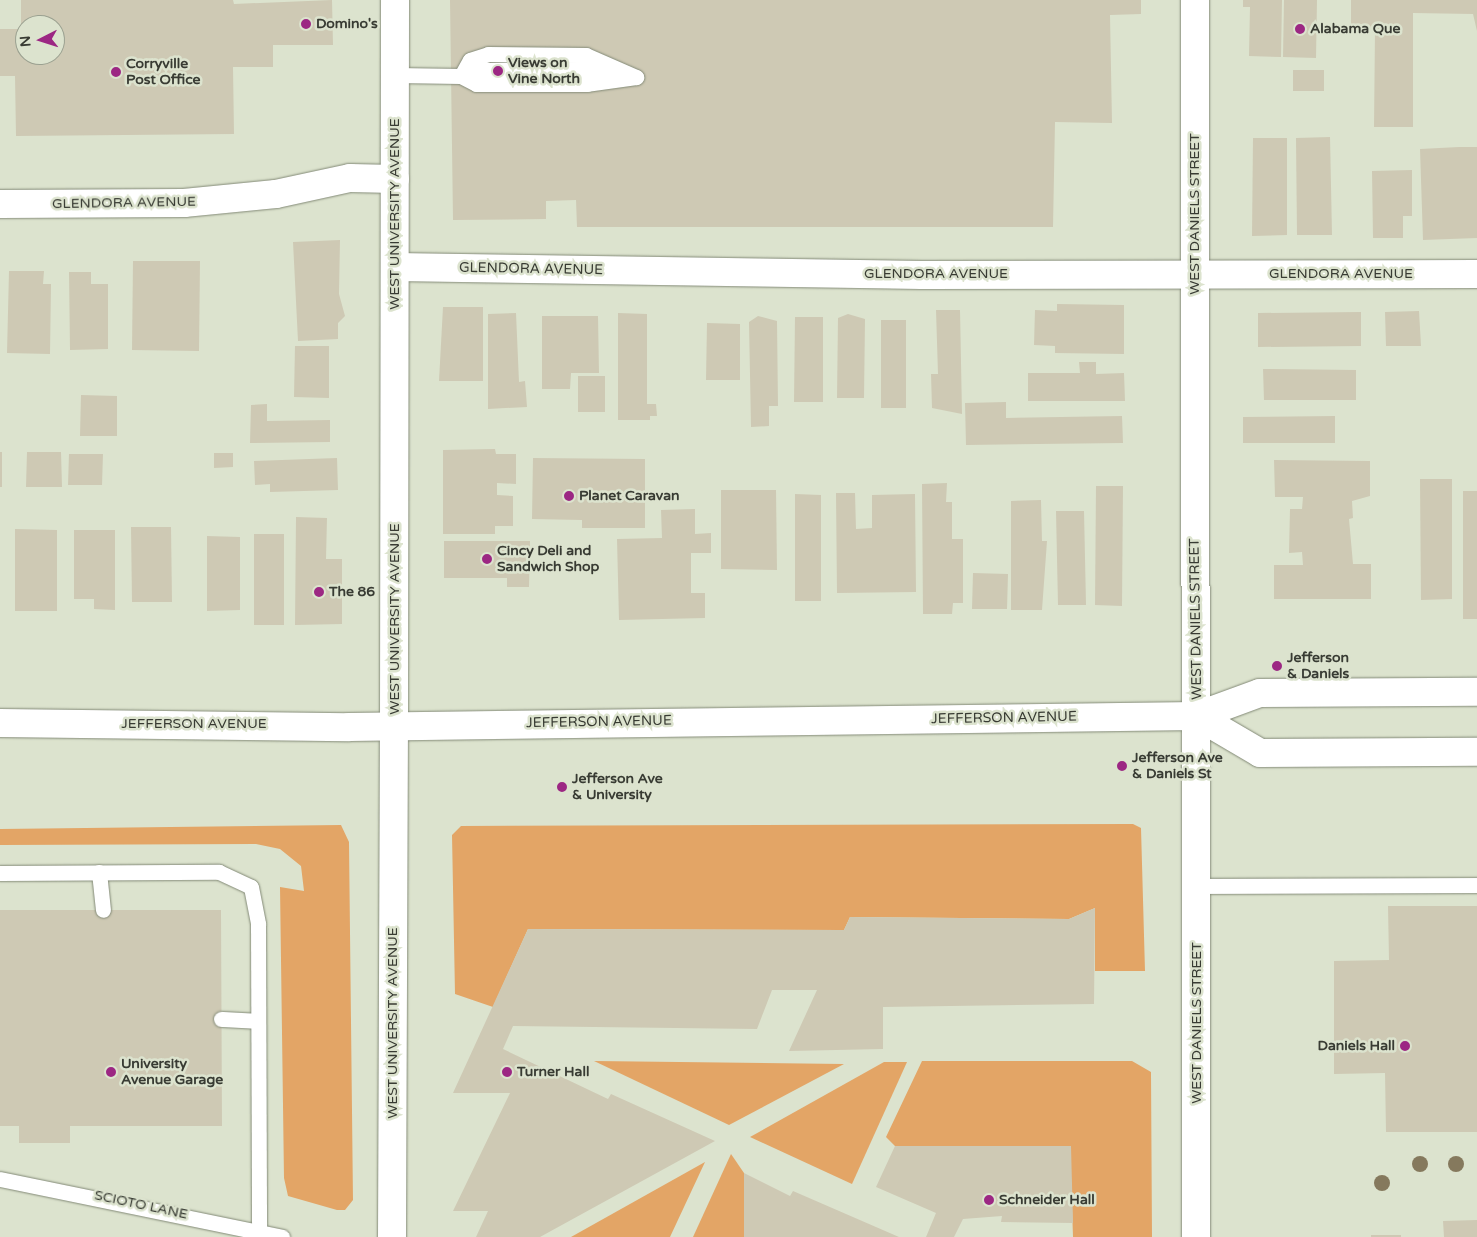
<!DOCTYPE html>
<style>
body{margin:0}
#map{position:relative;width:1477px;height:1237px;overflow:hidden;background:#dce3ce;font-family:"Varela Round",sans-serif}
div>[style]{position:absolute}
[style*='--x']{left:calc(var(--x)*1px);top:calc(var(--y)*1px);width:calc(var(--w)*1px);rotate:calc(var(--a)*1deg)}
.green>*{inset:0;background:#e3a566}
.building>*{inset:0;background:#cec9b4}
.roads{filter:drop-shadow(0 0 1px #838a77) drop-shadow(0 0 1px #838a77)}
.service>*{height:15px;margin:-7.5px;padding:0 7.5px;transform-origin:7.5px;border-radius:7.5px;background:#fff}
.minor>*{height:28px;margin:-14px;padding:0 14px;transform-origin:14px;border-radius:14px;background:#fff}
.tertiary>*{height:28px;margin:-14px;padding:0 14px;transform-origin:14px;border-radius:14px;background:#fff}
.secondary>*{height:28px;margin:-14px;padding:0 14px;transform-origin:14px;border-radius:14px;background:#fff}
.trees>*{width:16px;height:16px;margin:-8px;border-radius:50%;background:#85795d}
.dots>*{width:14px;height:14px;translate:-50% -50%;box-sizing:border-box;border:2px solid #dce3ce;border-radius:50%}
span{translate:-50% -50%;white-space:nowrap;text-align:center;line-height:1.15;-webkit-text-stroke:5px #dce3ce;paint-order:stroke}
.poi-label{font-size:14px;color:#383b33;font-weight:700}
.left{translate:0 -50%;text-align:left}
.right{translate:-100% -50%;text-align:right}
.street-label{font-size:14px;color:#383b33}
.north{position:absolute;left:15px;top:15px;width:50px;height:50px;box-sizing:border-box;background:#dce3ce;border:1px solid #9aa090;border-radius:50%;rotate:265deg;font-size:14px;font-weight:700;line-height:20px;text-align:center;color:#383b33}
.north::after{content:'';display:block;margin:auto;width:18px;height:22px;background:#9c2783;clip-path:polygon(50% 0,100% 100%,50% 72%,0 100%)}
</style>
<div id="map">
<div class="green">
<div style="clip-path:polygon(1133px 824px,1141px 828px,1145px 971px,1095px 971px,1095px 908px,1069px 919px,850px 917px,844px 930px,528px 929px,493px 1007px,455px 994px,452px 835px,461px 826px)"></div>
<div style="clip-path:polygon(341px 825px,349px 842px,353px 1200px,345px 1210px,337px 1210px,288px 1196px,284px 1178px,280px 887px,304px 891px,301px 866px,280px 849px,256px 844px,0 845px,0 829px)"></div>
<div style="clip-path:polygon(594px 1061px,844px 1064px,729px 1125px)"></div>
<div style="clip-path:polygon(922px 1061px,1132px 1061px,1151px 1072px,1152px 1237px,1073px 1237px,1070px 1146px,895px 1146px,886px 1137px)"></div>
<div style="clip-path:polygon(884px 1062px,907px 1062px,852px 1184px,750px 1137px)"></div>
<div style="clip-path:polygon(731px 1154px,744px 1173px,744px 1237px,693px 1237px)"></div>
<div style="clip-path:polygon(705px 1162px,670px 1237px,571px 1237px)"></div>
</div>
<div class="building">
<div style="clip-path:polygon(evenodd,21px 0,233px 0,234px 4px,332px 0,333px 45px,273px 45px,273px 67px,233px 67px,234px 134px,16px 136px,15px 76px,0 76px,0 29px,21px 29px,21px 0,25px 25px,55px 25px,55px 55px,25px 55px,25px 25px)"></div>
<div style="clip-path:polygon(450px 0,1141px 0,1141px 14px,1110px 15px,1112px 123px,1055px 122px,1053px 227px,577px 227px,576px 200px,546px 201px,546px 219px,453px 220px)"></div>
<div style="clip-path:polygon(1243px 0,1282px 0,1281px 57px,1249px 56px,1250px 7px,1243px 7px)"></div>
<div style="clip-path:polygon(1284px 0,1317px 0,1316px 58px,1283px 57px)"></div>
<div style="clip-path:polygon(1351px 0,1477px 0,1477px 31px,1473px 14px,1413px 13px,1413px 127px,1374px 127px,1375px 31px,1351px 30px)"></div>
<div style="clip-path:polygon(1293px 70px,1324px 70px,1324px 91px,1293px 91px)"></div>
<div style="clip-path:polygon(1330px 137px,1332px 235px,1297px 235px,1296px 138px)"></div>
<div style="clip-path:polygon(1253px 138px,1287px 138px,1287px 235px,1252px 236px)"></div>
<div style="clip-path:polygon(1459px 147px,1477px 147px,1477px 238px,1423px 240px,1420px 149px)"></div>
<div style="clip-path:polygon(1412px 170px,1412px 216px,1403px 216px,1403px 238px,1373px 238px,1372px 171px)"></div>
<div style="clip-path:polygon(340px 240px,339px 294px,345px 316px,338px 323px,338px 339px,298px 341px,293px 242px)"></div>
<div style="clip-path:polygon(133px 261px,200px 261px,199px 351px,132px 350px)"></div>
<div style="clip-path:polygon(9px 271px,44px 271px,43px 284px,51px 284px,50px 354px,7px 353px)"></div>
<div style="clip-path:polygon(69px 272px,91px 272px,91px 284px,108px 284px,108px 349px,70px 350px)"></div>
<div style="clip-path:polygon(1057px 304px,1124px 305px,1124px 354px,1055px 353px,1055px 346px,1034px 345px,1035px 310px,1057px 311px)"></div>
<div style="clip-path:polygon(443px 307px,483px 307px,483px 381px,439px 381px)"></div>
<div style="clip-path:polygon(936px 310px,960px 310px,962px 414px,932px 408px,931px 374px,938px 374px)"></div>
<div style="clip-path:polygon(1419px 311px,1421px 346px,1386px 346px,1385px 312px)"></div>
<div style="clip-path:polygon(1361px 312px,1361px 346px,1258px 347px,1258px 313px)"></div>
<div style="clip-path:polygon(516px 313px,519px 382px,525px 381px,527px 407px,488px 409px,488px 314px)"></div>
<div style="clip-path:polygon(618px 313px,647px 314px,647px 404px,656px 404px,657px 416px,650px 416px,650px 420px,618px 420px)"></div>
<div style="clip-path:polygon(848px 314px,865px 319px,864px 398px,837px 398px,838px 318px)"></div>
<div style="clip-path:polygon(542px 316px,598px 316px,599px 373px,571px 373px,570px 389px,542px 389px)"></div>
<div style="clip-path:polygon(758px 316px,777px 321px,778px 406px,769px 406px,769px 426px,751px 427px,749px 322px)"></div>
<div style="clip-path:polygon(795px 317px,823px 317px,823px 402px,794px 402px)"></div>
<div style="clip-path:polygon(881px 320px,906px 320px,906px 408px,881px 408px)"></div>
<div style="clip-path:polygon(707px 323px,740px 324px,740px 380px,706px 380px)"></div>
<div style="clip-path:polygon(295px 346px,329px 346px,329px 398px,294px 397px)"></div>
<div style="clip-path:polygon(1079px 362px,1096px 362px,1096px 374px,1124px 373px,1125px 401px,1028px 401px,1028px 373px,1080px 373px)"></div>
<div style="clip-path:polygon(1263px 369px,1356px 370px,1356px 400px,1264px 400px)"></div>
<div style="clip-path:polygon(578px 376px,605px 376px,605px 412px,578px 412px)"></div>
<div style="clip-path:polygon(81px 395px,117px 396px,117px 436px,80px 436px)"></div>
<div style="clip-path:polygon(1006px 402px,1006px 418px,1122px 416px,1123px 443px,966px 445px,965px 403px)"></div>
<div style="clip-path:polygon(267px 404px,267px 421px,330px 420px,330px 442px,250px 443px,251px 405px)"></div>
<div style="clip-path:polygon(1335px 416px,1335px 443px,1243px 443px,1243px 417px)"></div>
<div style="clip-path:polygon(495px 449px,496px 454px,516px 454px,516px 484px,497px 483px,497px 495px,513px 496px,513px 526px,495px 526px,495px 534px,443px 534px,443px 450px)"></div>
<div style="clip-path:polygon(0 452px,2px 452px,2px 487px,0 487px)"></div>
<div style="clip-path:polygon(27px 452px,61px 452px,62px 487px,26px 487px)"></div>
<div style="clip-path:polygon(214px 453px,233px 453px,233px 467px,214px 468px)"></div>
<div style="clip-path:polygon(69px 454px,103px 454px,102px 485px,68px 485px)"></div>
<div style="clip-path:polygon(337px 458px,338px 490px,270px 492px,270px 484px,255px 485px,254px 461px)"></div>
<div style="clip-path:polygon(533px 458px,645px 459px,645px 528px,582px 528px,582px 520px,532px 519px)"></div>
<div style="clip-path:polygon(1274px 460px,1370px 461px,1370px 496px,1352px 501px,1353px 518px,1349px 519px,1353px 564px,1371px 564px,1371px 599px,1274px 599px,1274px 565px,1303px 565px,1302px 552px,1289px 553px,1290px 509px,1302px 509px,1303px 497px,1275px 497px)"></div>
<div style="clip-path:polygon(1420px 479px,1452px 479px,1452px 599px,1421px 600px)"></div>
<div style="clip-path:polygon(947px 483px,946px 502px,952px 502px,952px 539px,963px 539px,963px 603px,953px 603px,952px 614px,923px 614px,922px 484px)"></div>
<div style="clip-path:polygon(1096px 486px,1123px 486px,1122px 606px,1095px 605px)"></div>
<div style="clip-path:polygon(721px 490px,776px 490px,777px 570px,721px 569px)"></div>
<div style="clip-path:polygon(1463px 491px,1477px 491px,1477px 619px,1463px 619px)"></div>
<div style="clip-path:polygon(836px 493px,855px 493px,856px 529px,872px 528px,872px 495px,915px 494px,916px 592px,837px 593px)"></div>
<div style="clip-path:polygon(795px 494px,821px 495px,821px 601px,795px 601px)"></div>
<div style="clip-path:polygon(1041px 500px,1042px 541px,1047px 541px,1042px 610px,1011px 610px,1011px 501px)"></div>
<div style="clip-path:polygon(695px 509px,695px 534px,711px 533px,711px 553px,691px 553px,691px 593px,705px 593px,705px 618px,619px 620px,617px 539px,662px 538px,661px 510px)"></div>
<div style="clip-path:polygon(1056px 511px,1084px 511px,1086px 605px,1058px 605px)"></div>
<div style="clip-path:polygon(296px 517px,327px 518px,326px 559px,342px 559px,342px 624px,295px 625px)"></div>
<div style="clip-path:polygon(131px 527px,171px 527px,172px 602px,132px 602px)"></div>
<div style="clip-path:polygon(15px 529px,57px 530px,57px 611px,15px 611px)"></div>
<div style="clip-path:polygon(74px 530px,115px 530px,115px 610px,94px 609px,94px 599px,74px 599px)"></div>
<div style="clip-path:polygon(254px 534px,284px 534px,284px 625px,254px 625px)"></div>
<div style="clip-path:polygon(207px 536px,240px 537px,240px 610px,207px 611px)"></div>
<div style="clip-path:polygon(444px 541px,530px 541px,529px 587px,507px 587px,507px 578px,444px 578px)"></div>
<div style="clip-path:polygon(973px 573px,1008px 574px,1007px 609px,972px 609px)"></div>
<div style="clip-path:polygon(1388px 906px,1477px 906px,1477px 1132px,1386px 1132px,1385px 1073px,1334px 1074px,1334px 961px,1389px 960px)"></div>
<div style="clip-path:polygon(1095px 908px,1094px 1004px,883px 1007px,883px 1049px,789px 1051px,817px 990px,772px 990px,757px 1029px,513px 1026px,503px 1049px,608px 1099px,611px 1094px,715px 1141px,540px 1237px,476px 1237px,488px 1211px,453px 1211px,510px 1093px,453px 1093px,528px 929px,844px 930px,850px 917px,1069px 919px)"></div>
<div style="clip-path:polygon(0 910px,221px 910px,222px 1126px,70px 1126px,70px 1143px,19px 1143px,19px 1126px,0 1126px)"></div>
<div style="clip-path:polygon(895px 1146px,1071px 1146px,1073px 1223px,1001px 1222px,1002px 1216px,963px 1219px,954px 1237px,926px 1237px,936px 1213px,876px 1187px)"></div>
<div style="clip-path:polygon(744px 1173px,790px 1196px,793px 1191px,899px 1237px,744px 1237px)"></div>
<div style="clip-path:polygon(1477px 1220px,1477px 1237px,1444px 1237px,1443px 1221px)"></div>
<div style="clip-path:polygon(1371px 1235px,1401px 1235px,1401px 1237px,1371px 1237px)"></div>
</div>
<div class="roads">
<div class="service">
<div style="--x:488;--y:54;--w:98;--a:0.6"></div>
<div style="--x:586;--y:55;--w:55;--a:23.7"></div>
<div style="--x:636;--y:77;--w:49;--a:171.9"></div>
<div style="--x:587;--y:84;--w:111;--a:180"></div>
<div style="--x:476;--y:84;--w:17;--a:-152"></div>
<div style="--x:461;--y:76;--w:18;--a:-61"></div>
<div style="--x:470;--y:60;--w:19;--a:-18"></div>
<div style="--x:395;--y:75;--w:66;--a:0.9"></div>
<div style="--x:461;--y:76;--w:15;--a:-23"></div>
<div style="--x:475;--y:70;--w:110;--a:-0.5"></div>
<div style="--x:585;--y:69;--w:30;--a:9"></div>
<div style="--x:99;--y:872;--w:38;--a:84"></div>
<div style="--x:0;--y:873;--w:219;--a:-0.3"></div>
<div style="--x:219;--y:872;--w:35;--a:25"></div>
<div style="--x:251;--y:887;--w:38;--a:79"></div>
<div style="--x:258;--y:924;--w:309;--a:89.8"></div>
<div style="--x:1196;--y:886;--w:281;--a:-0.2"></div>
<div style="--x:221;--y:1019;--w:36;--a:3"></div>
<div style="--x:0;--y:1179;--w:288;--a:11.6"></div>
</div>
<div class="minor">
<div style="--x:1195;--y:0;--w:1237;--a:89.95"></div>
<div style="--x:0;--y:204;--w:184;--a:-0.3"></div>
<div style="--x:184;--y:203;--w:92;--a:-5.6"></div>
<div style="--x:276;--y:194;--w:76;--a:-12.2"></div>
<div style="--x:350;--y:178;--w:45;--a:1.3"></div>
<div style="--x:395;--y:267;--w:527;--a:0.87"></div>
<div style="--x:922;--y:275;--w:555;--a:-0.1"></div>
<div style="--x:392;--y:1237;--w:511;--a:-89.78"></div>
</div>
<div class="tertiary">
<div style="--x:394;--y:726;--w:726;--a:-89.92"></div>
</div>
<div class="secondary">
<div style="--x:1197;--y:716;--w:73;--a:30.4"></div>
<div style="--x:1260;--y:753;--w:217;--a:-0.3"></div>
<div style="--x:0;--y:723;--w:349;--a:0.7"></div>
<div style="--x:349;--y:727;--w:848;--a:-0.74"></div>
<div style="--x:1197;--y:716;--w:67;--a:-20.1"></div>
<div style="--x:1260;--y:693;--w:217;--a:-0.3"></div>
</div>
</div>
<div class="trees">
<div style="left:1420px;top:1164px"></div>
<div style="left:1456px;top:1164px"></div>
<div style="left:1382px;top:1183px"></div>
</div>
<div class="dots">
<div style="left:306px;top:24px;background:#9c2783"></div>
<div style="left:1300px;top:29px;background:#9c2783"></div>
<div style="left:498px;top:71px;background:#9c2783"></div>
<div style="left:116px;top:72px;background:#9c2783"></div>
<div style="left:569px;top:496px;background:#9c2783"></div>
<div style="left:487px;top:559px;background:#9c2783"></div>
<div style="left:319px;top:592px;background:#9c2783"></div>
<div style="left:1277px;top:666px;background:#9c2783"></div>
<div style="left:1122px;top:766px;background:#9c2783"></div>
<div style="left:562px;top:787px;background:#9c2783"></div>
<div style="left:1405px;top:1046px;background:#9c2783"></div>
<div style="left:111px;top:1072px;background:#9c2783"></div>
<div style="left:507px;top:1072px;background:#9c2783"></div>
<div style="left:989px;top:1200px;background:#9c2783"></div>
</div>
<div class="poi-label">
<span class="left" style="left:316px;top:24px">Domino's</span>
<span class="left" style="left:1310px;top:29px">Alabama Que</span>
<span class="left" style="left:508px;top:71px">Views on<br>Vine North</span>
<span class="left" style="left:126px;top:72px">Corryville<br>Post Office</span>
<span class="left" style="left:579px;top:496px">Planet Caravan</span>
<span class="left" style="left:497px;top:559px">Cincy Deli and<br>Sandwich Shop</span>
<span class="left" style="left:329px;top:592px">The 86</span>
<span class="left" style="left:1287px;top:666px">Jefferson<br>&amp; Daniels</span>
<span class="left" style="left:1132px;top:766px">Jefferson Ave<br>&amp; Daniels St</span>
<span class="left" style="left:572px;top:787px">Jefferson Ave<br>&amp; University</span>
<span class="right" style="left:1395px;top:1046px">Daniels Hall</span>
<span class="left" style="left:121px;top:1072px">University<br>Avenue Garage</span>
<span class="left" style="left:517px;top:1072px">Turner Hall</span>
<span class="left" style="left:999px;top:1200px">Schneider Hall</span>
</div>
<div class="street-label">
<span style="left:124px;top:203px;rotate:-1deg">GLENDORA AVENUE</span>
<span style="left:395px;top:214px;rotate:-90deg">WEST UNIVERSITY AVENUE</span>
<span style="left:1195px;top:214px;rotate:-90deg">WEST DANIELS STREET</span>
<span style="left:531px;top:269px;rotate:1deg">GLENDORA AVENUE</span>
<span style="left:936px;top:274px">GLENDORA AVENUE</span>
<span style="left:1341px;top:274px">GLENDORA AVENUE</span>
<span style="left:395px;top:619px;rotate:-90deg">WEST UNIVERSITY AVENUE</span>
<span style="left:1196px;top:619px;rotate:-91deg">WEST DANIELS STREET</span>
<span style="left:1004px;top:718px;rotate:-1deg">JEFFERSON AVENUE</span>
<span style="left:599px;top:722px;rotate:-1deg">JEFFERSON AVENUE</span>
<span style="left:194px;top:724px">JEFFERSON AVENUE</span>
<span style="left:393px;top:1023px;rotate:-90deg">WEST UNIVERSITY AVENUE</span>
<span style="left:1197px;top:1023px;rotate:-90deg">WEST DANIELS STREET</span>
<span style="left:141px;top:1205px;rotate:12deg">SCIOTO LANE</span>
</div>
<div class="north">N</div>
</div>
